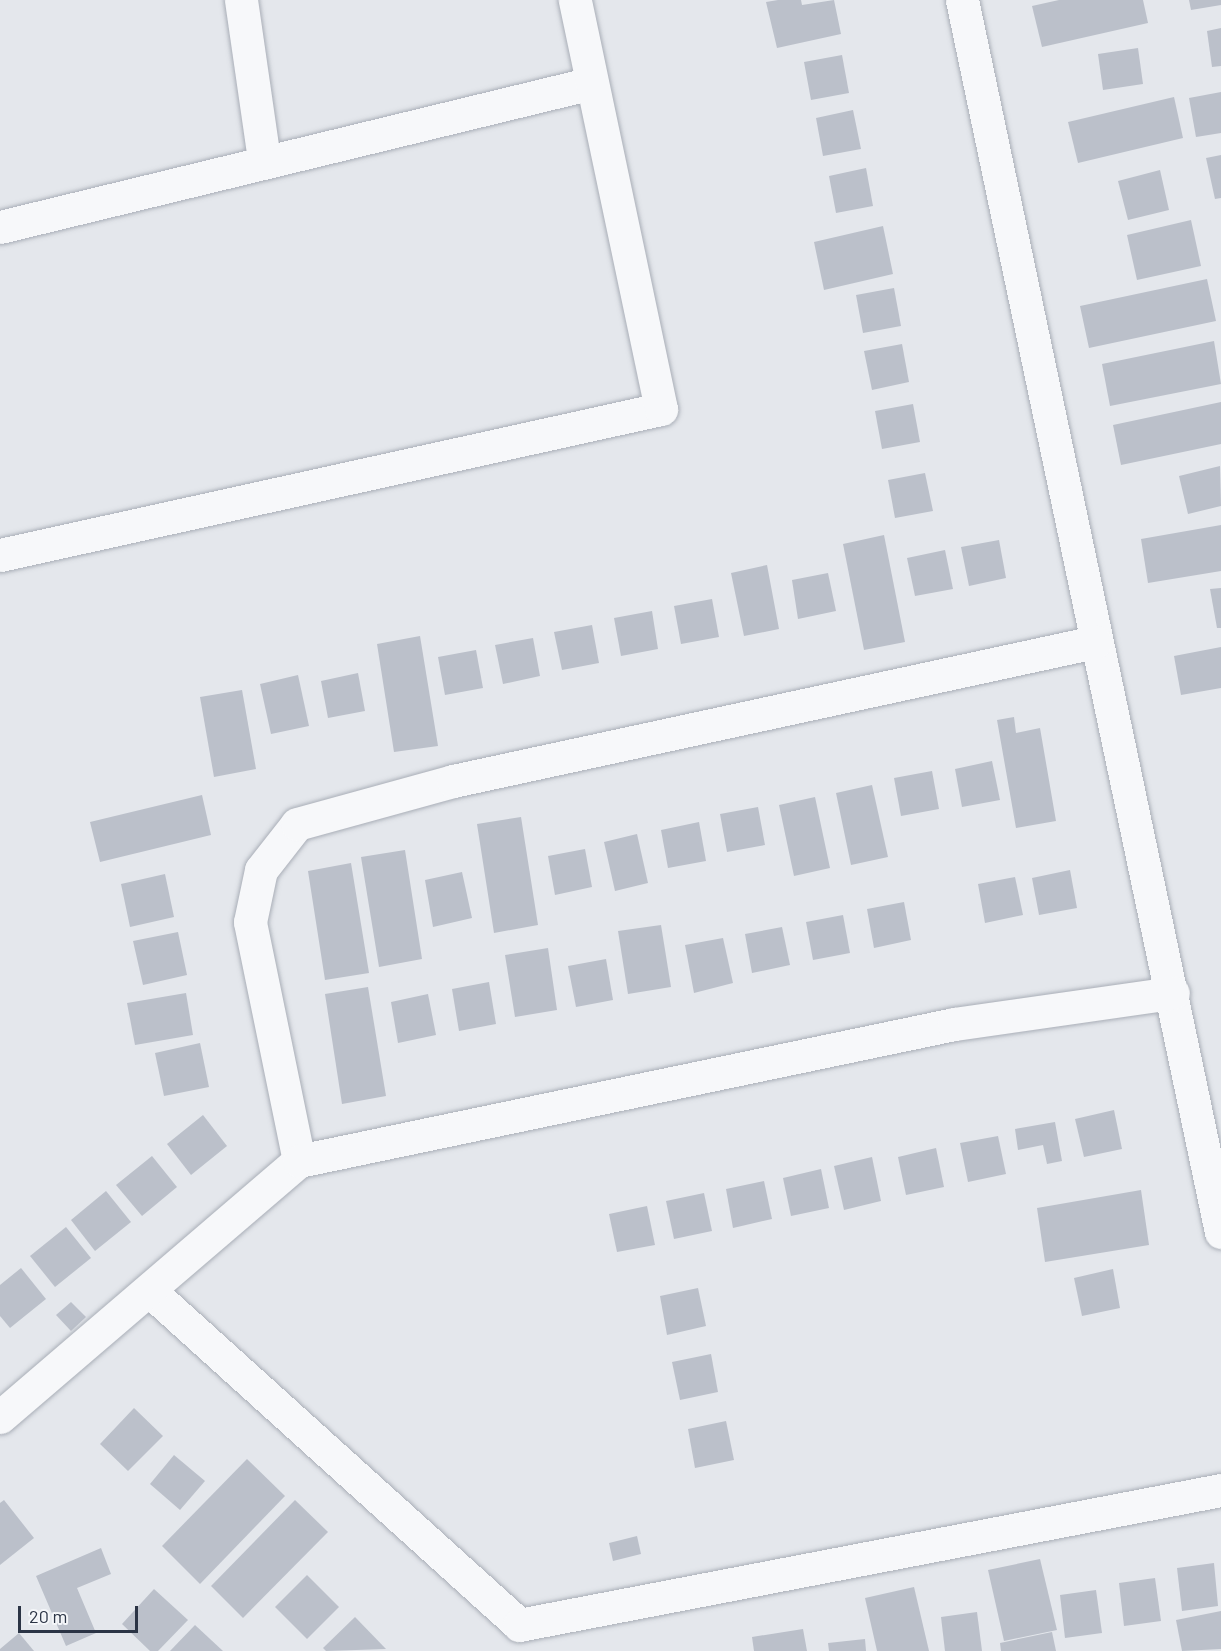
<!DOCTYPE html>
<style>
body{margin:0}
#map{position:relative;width:1221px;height:1651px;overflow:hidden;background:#e4e7ec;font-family:Barlow,sans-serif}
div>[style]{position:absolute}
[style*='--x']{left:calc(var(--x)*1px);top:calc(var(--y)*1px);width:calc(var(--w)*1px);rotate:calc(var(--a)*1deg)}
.building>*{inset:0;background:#bbc0ca}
.roads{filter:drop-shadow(0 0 2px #a9aeb7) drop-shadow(0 0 2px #a9aeb7)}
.minor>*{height:33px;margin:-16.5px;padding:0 16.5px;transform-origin:16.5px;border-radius:16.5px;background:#f7f8fa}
span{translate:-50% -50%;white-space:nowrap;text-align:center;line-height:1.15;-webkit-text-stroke:5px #f4f6f9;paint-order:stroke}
.scale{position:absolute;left:18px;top:1606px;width:120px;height:27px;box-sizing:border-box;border:3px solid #2b3445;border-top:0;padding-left:8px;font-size:18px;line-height:21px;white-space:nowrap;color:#2b3445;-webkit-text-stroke:4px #f4f6f9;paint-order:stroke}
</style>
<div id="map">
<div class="building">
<div style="clip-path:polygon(778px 0,801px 0,802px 5px,834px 0,841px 34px,777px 48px,766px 2px)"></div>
<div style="clip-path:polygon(1059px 0,1143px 0,1148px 23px,1042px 47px,1032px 6px)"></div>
<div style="clip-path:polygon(1189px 0,1221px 0,1221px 5px,1191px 10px)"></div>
<div style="clip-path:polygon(1221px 28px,1221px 66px,1212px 67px,1207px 31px)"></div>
<div style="clip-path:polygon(1138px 48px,1143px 84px,1103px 90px,1098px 54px)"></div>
<div style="clip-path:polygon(842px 55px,849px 93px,811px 100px,804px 62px)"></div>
<div style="clip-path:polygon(1221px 92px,1221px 133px,1196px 137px,1189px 98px)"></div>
<div style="clip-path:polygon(1174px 97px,1183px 138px,1078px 163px,1068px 122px)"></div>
<div style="clip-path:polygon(853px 110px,861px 149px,823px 156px,816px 118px)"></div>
<div style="clip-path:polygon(1221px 155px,1221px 198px,1215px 199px,1206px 158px)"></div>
<div style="clip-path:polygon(866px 168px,873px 206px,836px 213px,829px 176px)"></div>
<div style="clip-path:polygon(1160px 170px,1169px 210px,1128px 220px,1118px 181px)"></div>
<div style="clip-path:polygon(1191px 220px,1201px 266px,1137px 280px,1127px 235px)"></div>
<div style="clip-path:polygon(883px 226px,893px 274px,824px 290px,814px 242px)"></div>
<div style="clip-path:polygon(1207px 279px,1216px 321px,1089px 348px,1080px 306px)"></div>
<div style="clip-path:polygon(894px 288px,901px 326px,863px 333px,856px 295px)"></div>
<div style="clip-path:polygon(1214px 341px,1221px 384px,1110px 406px,1102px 364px)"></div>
<div style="clip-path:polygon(902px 344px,909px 382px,872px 390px,864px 351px)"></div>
<div style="clip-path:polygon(1221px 402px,1221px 444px,1121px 465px,1113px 425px)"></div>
<div style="clip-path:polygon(913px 404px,920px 442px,882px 449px,875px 411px)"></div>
<div style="clip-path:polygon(1220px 466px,1221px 506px,1188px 514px,1179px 476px)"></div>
<div style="clip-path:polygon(925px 473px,933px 511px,895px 518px,888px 480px)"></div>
<div style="clip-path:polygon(1221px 525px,1221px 571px,1148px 583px,1141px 539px)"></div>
<div style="clip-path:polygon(884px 535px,905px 642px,864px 650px,843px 544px)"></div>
<div style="clip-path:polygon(999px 540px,1006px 578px,969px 586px,961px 547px)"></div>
<div style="clip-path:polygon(945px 550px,953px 589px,915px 596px,907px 558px)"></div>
<div style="clip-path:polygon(767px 565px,779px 629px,744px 636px,731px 573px)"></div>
<div style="clip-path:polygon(828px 573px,836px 611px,798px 619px,792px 580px)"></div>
<div style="clip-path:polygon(1221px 588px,1221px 628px,1217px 628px,1210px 589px)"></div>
<div style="clip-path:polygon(712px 599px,719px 637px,681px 644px,674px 606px)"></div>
<div style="clip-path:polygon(652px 611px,658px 649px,621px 656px,614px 618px)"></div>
<div style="clip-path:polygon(592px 625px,599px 663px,562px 670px,554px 632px)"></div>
<div style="clip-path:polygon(420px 636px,438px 746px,394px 752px,377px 644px)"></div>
<div style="clip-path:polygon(533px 638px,540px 676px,503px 684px,495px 645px)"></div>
<div style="clip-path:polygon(1221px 647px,1221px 688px,1181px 695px,1174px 656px)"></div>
<div style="clip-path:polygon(476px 650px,483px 688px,445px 695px,438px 657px)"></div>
<div style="clip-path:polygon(358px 673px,365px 711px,328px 718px,321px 681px)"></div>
<div style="clip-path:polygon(298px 675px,309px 726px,271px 734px,260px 684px)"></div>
<div style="clip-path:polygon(242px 690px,256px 769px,214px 777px,200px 697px)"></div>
<div style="clip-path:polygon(1014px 717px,1016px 733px,1040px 728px,1056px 821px,1016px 828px,997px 720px)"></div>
<div style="clip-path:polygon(992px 761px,1000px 800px,962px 807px,955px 769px)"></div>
<div style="clip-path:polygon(932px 771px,939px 809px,901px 816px,894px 778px)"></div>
<div style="clip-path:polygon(872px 785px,888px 857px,851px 865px,836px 793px)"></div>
<div style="clip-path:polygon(202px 795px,211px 835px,100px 862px,90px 822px)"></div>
<div style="clip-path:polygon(815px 797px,830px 868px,794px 876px,779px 805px)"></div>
<div style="clip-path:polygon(758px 807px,765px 845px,727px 852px,720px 814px)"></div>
<div style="clip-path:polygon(521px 817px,538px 925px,494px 933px,477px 824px)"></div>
<div style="clip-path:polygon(699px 822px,706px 861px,668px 868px,661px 830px)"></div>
<div style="clip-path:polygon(637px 834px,648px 883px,615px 891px,604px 842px)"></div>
<div style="clip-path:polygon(585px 849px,592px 887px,555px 895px,548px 856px)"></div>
<div style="clip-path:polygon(405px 850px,422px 959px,379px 967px,361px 857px)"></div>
<div style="clip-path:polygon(351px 863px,369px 973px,325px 980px,308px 871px)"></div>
<div style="clip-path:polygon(1070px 870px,1077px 908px,1039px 915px,1032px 878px)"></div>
<div style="clip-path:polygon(462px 872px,472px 918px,433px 927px,425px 880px)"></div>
<div style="clip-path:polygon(165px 874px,174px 917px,130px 927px,121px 884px)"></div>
<div style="clip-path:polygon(1015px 877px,1023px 915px,985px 923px,978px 884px)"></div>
<div style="clip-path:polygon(904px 902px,911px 940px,874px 948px,867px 909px)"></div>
<div style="clip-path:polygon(843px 915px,850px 953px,813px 960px,806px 922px)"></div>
<div style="clip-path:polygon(661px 925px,671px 987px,628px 994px,618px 931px)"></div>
<div style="clip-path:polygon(782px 927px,790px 965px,752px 973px,745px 934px)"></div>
<div style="clip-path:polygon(178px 932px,187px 975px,143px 985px,133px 941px)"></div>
<div style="clip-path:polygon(723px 938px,733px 983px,694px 993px,685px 945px)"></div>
<div style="clip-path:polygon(548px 948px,557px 1010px,515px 1017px,505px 955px)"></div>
<div style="clip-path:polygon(606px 959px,613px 1000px,576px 1007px,568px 966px)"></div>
<div style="clip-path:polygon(489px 982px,496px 1024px,459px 1031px,452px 989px)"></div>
<div style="clip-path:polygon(368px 987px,386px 1096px,342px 1104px,325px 994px)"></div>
<div style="clip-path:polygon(186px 993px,193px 1035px,135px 1045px,127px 1003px)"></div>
<div style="clip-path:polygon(428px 994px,436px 1035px,398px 1043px,391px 1002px)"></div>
<div style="clip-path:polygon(200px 1043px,209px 1087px,164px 1096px,155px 1053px)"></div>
<div style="clip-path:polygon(1114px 1110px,1122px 1149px,1084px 1157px,1075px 1119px)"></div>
<div style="clip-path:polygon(203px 1115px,227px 1146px,191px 1175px,167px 1144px)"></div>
<div style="clip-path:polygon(1055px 1122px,1062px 1161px,1047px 1164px,1043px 1145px,1018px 1150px,1015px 1129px)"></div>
<div style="clip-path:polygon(998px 1136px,1006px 1174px,968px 1182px,960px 1143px)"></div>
<div style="clip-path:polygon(936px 1148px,944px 1187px,906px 1195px,898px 1157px)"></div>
<div style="clip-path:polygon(152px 1156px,177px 1187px,142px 1216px,116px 1185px)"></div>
<div style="clip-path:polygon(872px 1157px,881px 1201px,844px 1210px,834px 1166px)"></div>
<div style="clip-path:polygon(821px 1169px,829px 1208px,791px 1216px,783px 1178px)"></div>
<div style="clip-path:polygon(764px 1181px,772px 1219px,733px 1228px,726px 1189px)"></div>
<div style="clip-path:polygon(1141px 1190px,1149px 1245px,1045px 1262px,1037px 1208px)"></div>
<div style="clip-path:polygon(106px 1191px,131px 1222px,95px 1251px,71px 1220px)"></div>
<div style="clip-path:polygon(704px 1193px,712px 1231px,674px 1239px,666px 1201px)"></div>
<div style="clip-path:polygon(647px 1206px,655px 1245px,617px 1252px,609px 1214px)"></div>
<div style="clip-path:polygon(66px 1227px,91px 1258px,55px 1287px,30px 1256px)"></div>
<div style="clip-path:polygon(21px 1268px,46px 1299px,10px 1328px,0 1316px,0 1285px)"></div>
<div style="clip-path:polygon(1113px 1269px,1120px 1308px,1082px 1316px,1074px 1278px)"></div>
<div style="clip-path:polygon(698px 1288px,706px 1326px,667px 1335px,660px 1296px)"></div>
<div style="clip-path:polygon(71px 1302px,86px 1317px,71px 1331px,56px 1315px)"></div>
<div style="clip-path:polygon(711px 1354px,718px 1392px,680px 1400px,672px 1362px)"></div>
<div style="clip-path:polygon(134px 1408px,163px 1436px,128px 1471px,100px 1444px)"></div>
<div style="clip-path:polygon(726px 1421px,734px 1460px,695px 1468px,688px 1429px)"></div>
<div style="clip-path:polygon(174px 1455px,205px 1481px,180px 1510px,150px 1484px)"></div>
<div style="clip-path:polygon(247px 1459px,285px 1496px,200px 1584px,162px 1546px)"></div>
<div style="clip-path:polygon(4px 1500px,34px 1538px,0 1565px,0 1503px)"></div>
<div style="clip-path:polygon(295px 1500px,328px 1532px,243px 1618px,211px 1586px)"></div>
<div style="clip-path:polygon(637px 1536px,641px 1554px,613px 1561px,609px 1543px)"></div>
<div style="clip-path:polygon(101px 1548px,111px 1574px,77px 1588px,96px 1633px,66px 1646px,36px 1576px)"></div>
<div style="clip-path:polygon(1040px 1559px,1057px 1630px,1004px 1641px,988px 1570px)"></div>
<div style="clip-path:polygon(1214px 1563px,1218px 1606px,1182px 1611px,1177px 1568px)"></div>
<div style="clip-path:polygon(307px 1575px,339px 1607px,307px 1639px,275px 1607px)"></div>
<div style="clip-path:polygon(1155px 1578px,1161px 1621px,1124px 1626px,1119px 1583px)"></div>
<div style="clip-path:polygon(914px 1587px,929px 1651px,877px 1651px,865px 1598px)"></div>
<div style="clip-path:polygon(154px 1589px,188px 1620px,158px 1651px,150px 1651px,122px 1624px)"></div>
<div style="clip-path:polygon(1096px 1590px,1102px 1633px,1065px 1638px,1060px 1595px)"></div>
<div style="clip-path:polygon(1221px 1611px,1221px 1649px,1182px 1651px,1176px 1620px)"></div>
<div style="clip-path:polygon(977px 1612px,982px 1651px,945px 1651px,941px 1617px)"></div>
<div style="clip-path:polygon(355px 1617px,386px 1649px,326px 1651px,323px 1648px)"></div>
<div style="clip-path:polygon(195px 1625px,223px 1651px,170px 1651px)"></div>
<div style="clip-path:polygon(803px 1629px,807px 1651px,754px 1651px,752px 1637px)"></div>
<div style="clip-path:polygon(1052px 1632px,1056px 1651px,1001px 1651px,1000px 1643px)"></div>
<div style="clip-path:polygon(19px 1633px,34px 1651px,0 1651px,0 1649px)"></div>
<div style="clip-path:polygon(865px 1639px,866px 1651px,829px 1651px,828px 1643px)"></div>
</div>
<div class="roads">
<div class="minor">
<div style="--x:241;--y:0;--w:162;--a:81.8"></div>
<div style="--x:962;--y:0;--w:1259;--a:78.13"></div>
<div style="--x:0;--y:227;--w:609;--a:-13.67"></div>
<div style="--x:0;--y:555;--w:677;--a:-12.46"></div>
<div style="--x:661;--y:409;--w:418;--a:-101.9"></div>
<div style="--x:299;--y:1161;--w:244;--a:-101.6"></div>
<div style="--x:250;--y:922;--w:53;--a:-78.1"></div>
<div style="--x:261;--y:870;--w:58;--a:-52"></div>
<div style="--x:297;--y:824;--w:162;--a:-15.4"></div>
<div style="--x:453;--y:781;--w:657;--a:-12.22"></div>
<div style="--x:150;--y:1291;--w:498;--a:42.1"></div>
<div style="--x:519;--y:1625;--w:715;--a:-10.89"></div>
<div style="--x:0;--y:1417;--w:394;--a:-40.6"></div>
<div style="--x:299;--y:1161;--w:669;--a:-11.81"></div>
<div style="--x:954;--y:1024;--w:221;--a:-8.1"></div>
</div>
</div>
<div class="scale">20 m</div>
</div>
